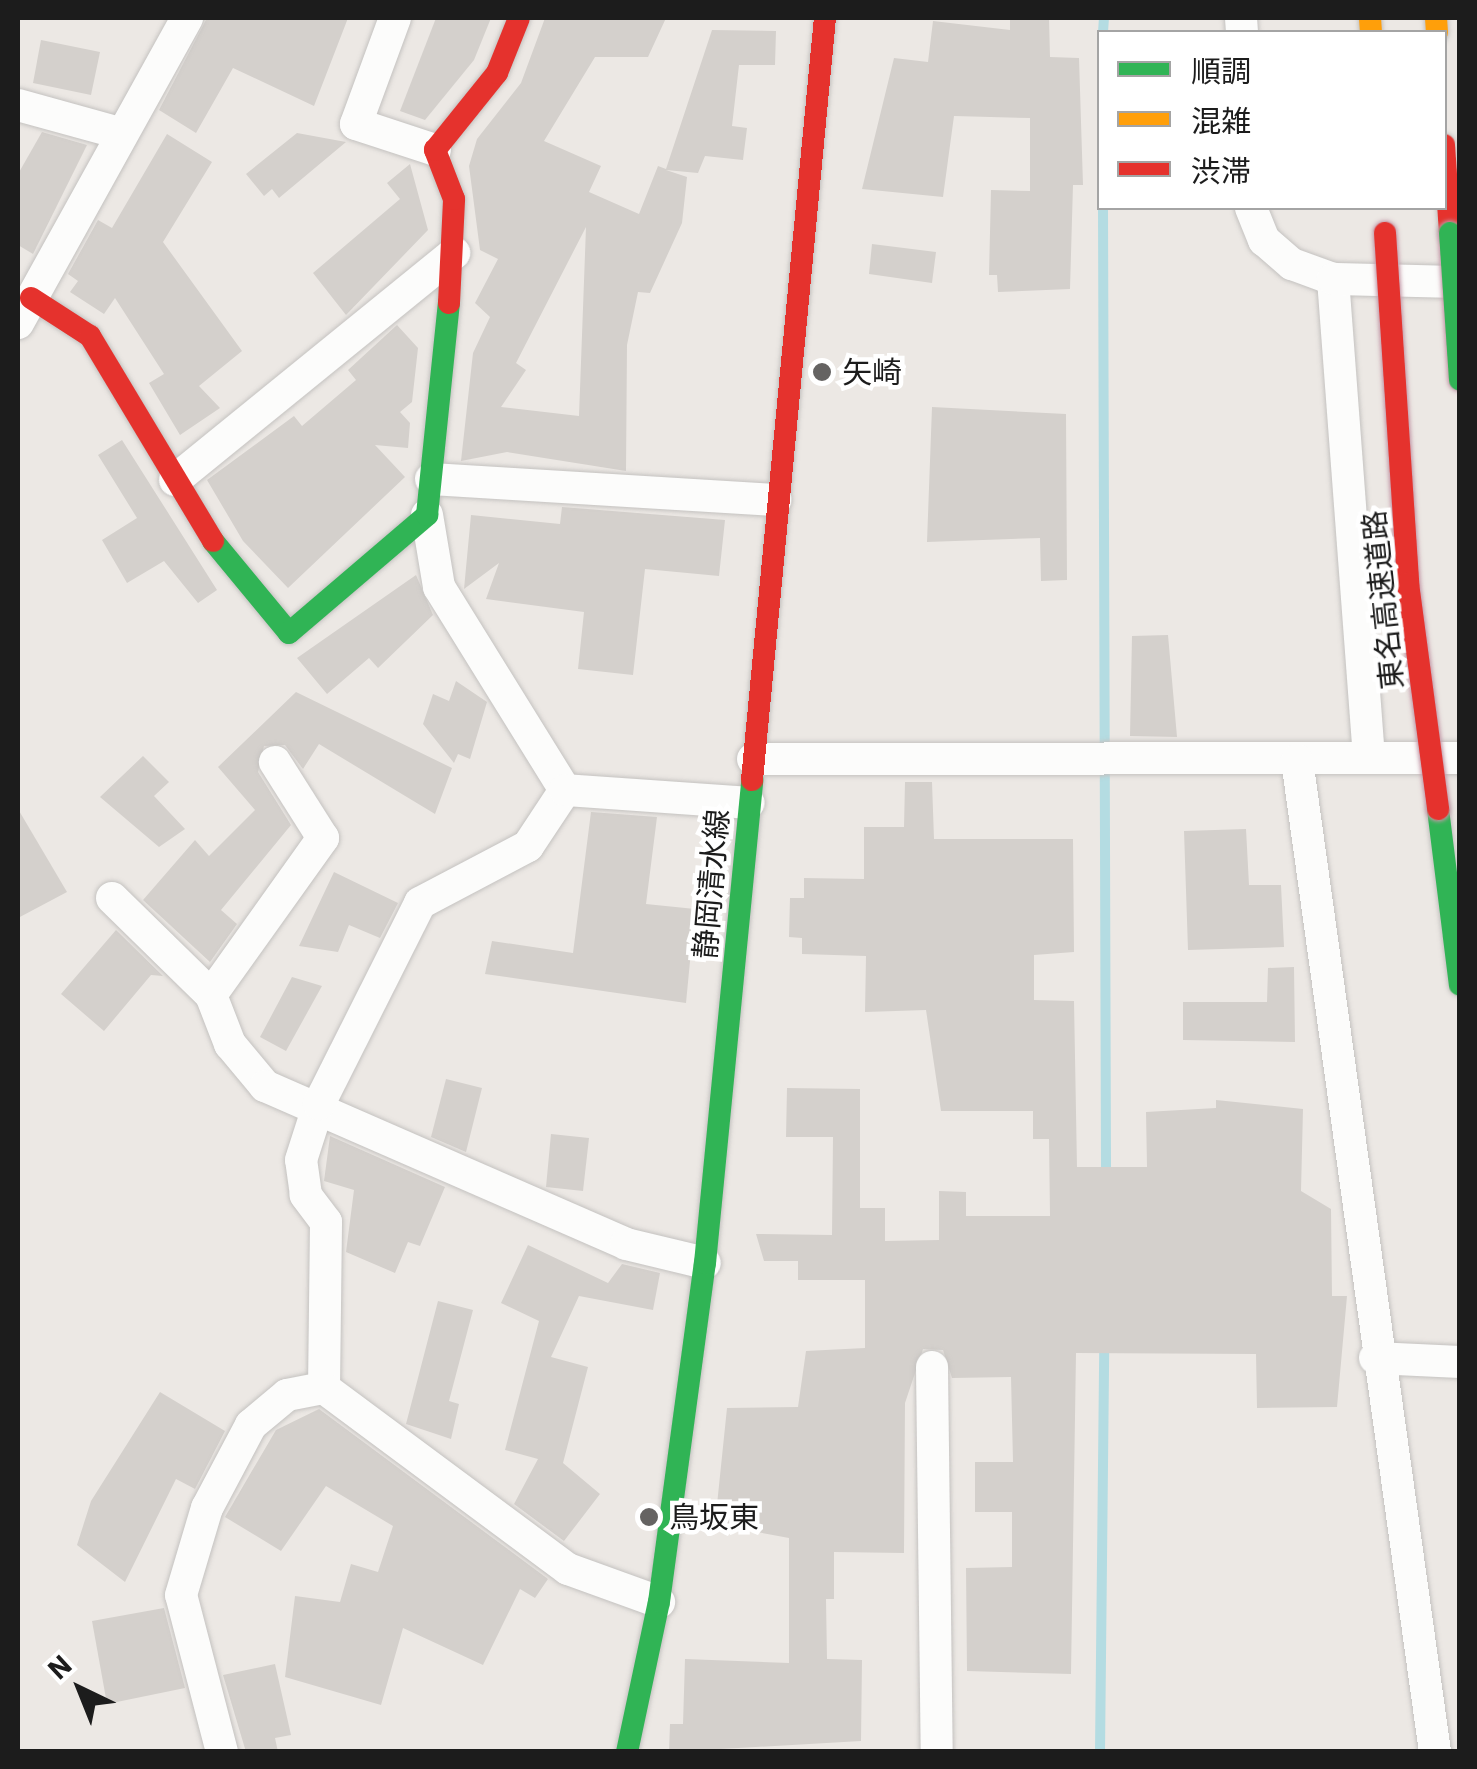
<!DOCTYPE html>
<meta charset="utf-8">
<style>
body{margin:0}
#map{position:relative;width:1477px;height:1769px;overflow:hidden;background:#ece8e4;font-family:"IBM Plex Sans","Noto Sans JP",sans-serif}
div>[style]{position:absolute}
[style*='--x']{left:calc(var(--x)*1px);top:calc(var(--y)*1px);width:calc(var(--w)*1px);rotate:calc(var(--a)*1deg)}
.stream>*{height:10px;margin:-5px;padding:0 5px;transform-origin:5px;border-radius:5px;background:#b4dce2}
.building>*{inset:0;background:#d4d0cc}
.roads{filter:drop-shadow(0 0 2px #c4c2c0) drop-shadow(0 0 2px #c4c2c0)}
.street>*{height:32px;margin:-16px;padding:0 16px;transform-origin:16px;border-radius:16px;background:#fcfcfb}
.fast>*{height:22px;margin:-11px;padding:0 11px;transform-origin:11px;border-radius:11px;background:#30b455}
.slow>*{height:22px;margin:-11px;padding:0 11px;transform-origin:11px;border-radius:11px;background:#ff9f0a}
.jam>*{height:22px;margin:-11px;padding:0 11px;transform-origin:11px;border-radius:11px;background:#e5322d}
.bridges{filter:drop-shadow(0 0 2px #c399a8) drop-shadow(0 0 2px #c399a8)}
.fast-bridge>*{height:22px;margin:-11px;padding:0 11px;transform-origin:11px;border-radius:11px;background:#30b455}
.jam-bridge>*{height:22px;margin:-11px;padding:0 11px;transform-origin:11px;border-radius:11px;background:#e5322d}
.dots>*{width:28px;height:28px;translate:-50% -50%;box-sizing:border-box;border:5px solid #fff;border-radius:50%}
span{translate:-50% -50%;white-space:nowrap;text-align:center;line-height:1.15;-webkit-text-stroke:9px #fff;paint-order:stroke}
.poi-label{font-size:30px;color:#1c1c1c}
.left{translate:0 -50%;text-align:left}
.street-label{font-size:30px;color:#1c1c1c}
.frame{position:absolute;inset:0;border:20px solid #1c1c1c;pointer-events:none}
.legend{position:absolute;left:1097px;top:30px;width:350px;height:180px;box-sizing:border-box;background:#fff;border:2px solid #a4a4a4;margin:0;padding:12px 18px;list-style:none;font-size:30px;color:#1c1c1c}
.legend li{display:flex;align-items:center;gap:20px;height:50px}
.legend b{width:50px;border:2px solid #a4a4a4}
.north{position:absolute;left:30px;top:1639px;width:100px;height:100px;-webkit-text-stroke:8px #fff;paint-order:stroke;rotate:317deg;font-size:28px;font-weight:700;line-height:40px;text-align:center;color:#1c1c1c}
.north::after{content:'';display:block;margin:auto;width:35px;height:45px;background:#1c1c1c;clip-path:polygon(50% 0,100% 100%,50% 72%,0 100%)}
</style>
<div id="map">
<div class="stream">
<div style="--x:1103;--y:32;--w:14;--a:-86"></div>
<div style="--x:1103;--y:208;--w:973;--a:89.82"></div>
<div style="--x:1100;--y:1752;--w:409;--a:-89.4"></div>
</div>
<div class="building">
<div style="clip-path:polygon(207px 18px,348px 18px,314px 106px,233px 68px,196px 133px,159px 110px)"></div>
<div style="clip-path:polygon(436px 18px,491px 18px,474px 60px,425px 120px,400px 111px)"></div>
<div style="clip-path:polygon(evenodd,545px 18px,666px 18px,648px 57px,595px 57px,544px 141px,601px 166px,589px 192px,639px 214px,658px 166px,666px 169px,712px 30px,776px 31px,775px 65px,739px 65px,732px 126px,747px 128px,743px 160px,705px 156px,698px 173px,666px 170px,687px 177px,682px 223px,650px 293px,638px 292px,627px 345px,626px 471px,507px 452px,461px 461px,473px 353px,490px 317px,475px 303px,498px 259px,480px 250px,469px 166px,477px 139px,521px 83px,545px 18px,586px 227px,579px 416px,501px 407px,526px 370px,516px 363px,586px 227px)"></div>
<div style="clip-path:polygon(1010px 18px,1049px 18px,1050px 57px,1079px 58px,1083px 185px,1073px 185px,1070px 289px,998px 292px,997px 275px,989px 275px,991px 190px,1030px 191px,1030px 118px,954px 116px,943px 197px,862px 189px,894px 58px,928px 62px,933px 21px,1010px 30px)"></div>
<div style="clip-path:polygon(41px 40px,100px 52px,91px 95px,33px 83px)"></div>
<div style="clip-path:polygon(42px 132px,87px 145px,33px 254px,18px 245px,18px 174px)"></div>
<div style="clip-path:polygon(297px 133px,346px 142px,279px 198px,272px 189px,264px 196px,246px 174px)"></div>
<div style="clip-path:polygon(167px 134px,212px 162px,163px 242px,242px 351px,199px 386px,220px 408px,180px 435px,149px 383px,164px 374px,115px 298px,104px 314px,70px 292px,78px 281px,68px 274px,98px 220px,112px 228px)"></div>
<div style="clip-path:polygon(410px 164px,428px 230px,346px 315px,313px 273px,400px 199px,387px 183px)"></div>
<div style="clip-path:polygon(872px 244px,936px 252px,932px 283px,869px 274px)"></div>
<div style="clip-path:polygon(397px 325px,418px 348px,412px 402px,400px 412px,410px 423px,408px 448px,375px 445px,405px 477px,288px 588px,243px 541px,207px 480px,294px 416px,302px 426px,356px 380px,348px 370px)"></div>
<div style="clip-path:polygon(932px 407px,1066px 414px,1067px 580px,1041px 581px,1040px 538px,927px 542px)"></div>
<div style="clip-path:polygon(122px 440px,217px 590px,198px 603px,164px 561px,127px 583px,102px 540px,137px 518px,98px 455px)"></div>
<div style="clip-path:polygon(562px 507px,725px 520px,719px 576px,645px 569px,633px 675px,578px 669px,584px 612px,486px 599px,499px 563px,464px 589px,471px 515px,560px 524px)"></div>
<div style="clip-path:polygon(416px 575px,433px 615px,378px 668px,369px 658px,327px 694px,297px 658px)"></div>
<div style="clip-path:polygon(1168px 635px,1177px 737px,1130px 736px,1132px 636px)"></div>
<div style="clip-path:polygon(456px 681px,487px 702px,470px 759px,458px 754px,454px 763px,423px 724px,433px 694px,449px 701px)"></div>
<div style="clip-path:polygon(296px 692px,452px 768px,435px 814px,319px 744px,303px 769px,285px 745px,264px 746px,258px 772px,291px 825px,221px 910px,237px 924px,210px 962px,143px 900px,195px 840px,209px 856px,255px 810px,218px 767px)"></div>
<div style="clip-path:polygon(143px 756px,169px 782px,154px 796px,185px 829px,159px 847px,100px 797px)"></div>
<div style="clip-path:polygon(905px 782px,932px 782px,934px 839px,1073px 839px,1074px 952px,1034px 955px,1034px 1000px,1074px 1001px,1077px 1167px,1147px 1167px,1146px 1112px,1216px 1108px,1216px 1100px,1303px 1109px,1301px 1191px,1331px 1209px,1332px 1296px,1347px 1296px,1337px 1407px,1257px 1408px,1256px 1354px,1076px 1353px,1071px 1674px,967px 1671px,966px 1568px,1012px 1567px,1012px 1512px,975px 1512px,975px 1462px,1013px 1462px,1011px 1377px,952px 1378px,943px 1350px,923px 1349px,905px 1403px,904px 1553px,834px 1552px,834px 1599px,826px 1599px,827px 1659px,862px 1660px,861px 1741px,669px 1752px,670px 1724px,683px 1724px,685px 1659px,789px 1663px,789px 1538px,715px 1524px,727px 1408px,798px 1407px,806px 1351px,865px 1348px,865px 1280px,798px 1280px,798px 1261px,764px 1261px,756px 1234px,832px 1235px,833px 1137px,786px 1137px,787px 1088px,860px 1089px,860px 1208px,885px 1208px,885px 1241px,939px 1240px,939px 1191px,966px 1192px,966px 1216px,1050px 1216px,1049px 1139px,1033px 1139px,1033px 1111px,941px 1111px,926px 1010px,865px 1012px,866px 956px,802px 954px,802px 938px,789px 937px,790px 898px,804px 898px,804px 878px,864px 879px,864px 827px,904px 827px)"></div>
<div style="clip-path:polygon(18px 809px,67px 892px,18px 918px)"></div>
<div style="clip-path:polygon(591px 812px,657px 817px,646px 904px,695px 909px,686px 1003px,485px 974px,492px 941px,573px 953px)"></div>
<div style="clip-path:polygon(1246px 829px,1249px 885px,1281px 885px,1284px 947px,1188px 950px,1184px 831px)"></div>
<div style="clip-path:polygon(334px 872px,398px 903px,380px 938px,349px 925px,338px 952px,299px 946px)"></div>
<div style="clip-path:polygon(116px 930px,163px 976px,151px 975px,104px 1031px,61px 994px)"></div>
<div style="clip-path:polygon(1294px 967px,1295px 1042px,1183px 1040px,1183px 1002px,1267px 1002px,1268px 968px)"></div>
<div style="clip-path:polygon(292px 977px,322px 986px,286px 1051px,260px 1037px)"></div>
<div style="clip-path:polygon(446px 1079px,482px 1088px,466px 1152px,431px 1137px)"></div>
<div style="clip-path:polygon(551px 1134px,589px 1138px,583px 1191px,546px 1187px)"></div>
<div style="clip-path:polygon(330px 1136px,445px 1187px,420px 1246px,408px 1242px,395px 1273px,346px 1252px,354px 1190px,324px 1181px)"></div>
<div style="clip-path:polygon(528px 1245px,608px 1283px,622px 1264px,660px 1273px,653px 1310px,579px 1296px,551px 1357px,588px 1367px,563px 1463px,600px 1494px,564px 1541px,514px 1504px,538px 1459px,505px 1450px,539px 1321px,501px 1303px)"></div>
<div style="clip-path:polygon(438px 1301px,473px 1310px,449px 1401px,459px 1404px,451px 1439px,406px 1424px)"></div>
<div style="clip-path:polygon(160px 1392px,225px 1431px,195px 1489px,176px 1479px,125px 1582px,77px 1545px,91px 1501px)"></div>
<div style="clip-path:polygon(319px 1409px,548px 1579px,535px 1598px,520px 1589px,483px 1665px,403px 1628px,381px 1705px,285px 1677px,295px 1596px,340px 1602px,351px 1564px,378px 1572px,393px 1526px,326px 1486px,281px 1551px,225px 1517px,276px 1430px)"></div>
<div style="clip-path:polygon(164px 1608px,185px 1688px,107px 1704px,92px 1621px)"></div>
<div style="clip-path:polygon(275px 1664px,291px 1735px,275px 1738px,278px 1752px,246px 1752px,223px 1675px)"></div>
</div>
<div class="roads">
<div class="street">
<div style="--x:395;--y:18;--w:113;--a:110.2"></div>
<div style="--x:356;--y:124;--w:83;--a:18.2"></div>
<div style="--x:1241;--y:18;--w:14;--a:86"></div>
<div style="--x:18;--y:105;--w:102;--a:15.4"></div>
<div style="--x:1251;--y:208;--w:35;--a:68"></div>
<div style="--x:1264;--y:240;--w:37;--a:41"></div>
<div style="--x:1292;--y:264;--w:44;--a:20.1"></div>
<div style="--x:1333;--y:279;--w:477;--a:85.7"></div>
<div style="--x:1333;--y:279;--w:127;--a:1.4"></div>
<div style="--x:18;--y:323;--w:349;--a:-61"></div>
<div style="--x:431;--y:479;--w:345;--a:3.5"></div>
<div style="--x:175;--y:480;--w:360;--a:-39.1"></div>
<div style="--x:427;--y:515;--w:73;--a:80.5"></div>
<div style="--x:439;--y:587;--w:239;--a:58.2"></div>
<div style="--x:753;--y:759;--w:707;--a:-0.08"></div>
<div style="--x:1297;--y:760;--w:1002;--a:82.08"></div>
<div style="--x:112;--y:898;--w:139;--a:44.4"></div>
<div style="--x:211;--y:995;--w:53;--a:68.8"></div>
<div style="--x:230;--y:1044;--w:55;--a:50.2"></div>
<div style="--x:265;--y:1086;--w:394;--a:23.6"></div>
<div style="--x:626;--y:1244;--w:81;--a:13.5"></div>
<div style="--x:211;--y:995;--w:193;--a:-54.5"></div>
<div style="--x:323;--y:838;--w:90;--a:-122.3"></div>
<div style="--x:1375;--y:1358;--w:85;--a:2.7"></div>
<div style="--x:932;--y:1367;--w:385;--a:89.3"></div>
<div style="--x:324;--y:1388;--w:166;--a:-89.3"></div>
<div style="--x:326;--y:1222;--w:34;--a:-127"></div>
<div style="--x:306;--y:1195;--w:35;--a:-98"></div>
<div style="--x:301;--y:1160;--w:59;--a:-72.2"></div>
<div style="--x:319;--y:1104;--w:225;--a:-63.3"></div>
<div style="--x:420;--y:903;--w:122;--a:-27.8"></div>
<div style="--x:528;--y:846;--w:67;--a:-56.5"></div>
<div style="--x:565;--y:790;--w:184;--a:4"></div>
<div style="--x:222;--y:1752;--w:162;--a:-104.6"></div>
<div style="--x:181;--y:1595;--w:91;--a:-73.4"></div>
<div style="--x:207;--y:1508;--w:94;--a:-62.1"></div>
<div style="--x:251;--y:1425;--w:47;--a:-39.8"></div>
<div style="--x:287;--y:1395;--w:38;--a:-11"></div>
<div style="--x:324;--y:1388;--w:304;--a:36.6"></div>
<div style="--x:568;--y:1569;--w:97;--a:19.9"></div>
</div>
<div class="fast">
<div style="--x:213;--y:541;--w:119;--a:50.4"></div>
<div style="--x:289;--y:633;--w:182;--a:-40.5"></div>
<div style="--x:427;--y:515;--w:213;--a:-84.1"></div>
<div style="--x:1438;--y:809;--w:177;--a:82.9"></div>
<div style="--x:627;--y:1752;--w:153;--a:-78"></div>
<div style="--x:659;--y:1602;--w:342;--a:-82.3"></div>
<div style="--x:705;--y:1263;--w:485;--a:-84.4"></div>
</div>
<div class="slow">
<div style="--x:1370;--y:18;--w:14;--a:86"></div>
<div style="--x:1436;--y:18;--w:14;--a:86"></div>
</div>
<div class="jam">
<div style="--x:1444;--y:145;--w:88;--a:86.1"></div>
<div style="--x:31;--y:298;--w:70;--a:32.8"></div>
<div style="--x:90;--y:336;--w:239;--a:59"></div>
<div style="--x:449;--y:303;--w:104;--a:-87.2"></div>
<div style="--x:454;--y:199;--w:53;--a:-111.2"></div>
<div style="--x:435;--y:150;--w:99;--a:-51.2"></div>
<div style="--x:497;--y:73;--w:59;--a:-68.2"></div>
<div style="--x:752;--y:780;--w:765;--a:-84.53"></div>
</div>
</div>
<div class="bridges">
<div class="fast-bridge">
<div style="--x:1450;--y:233;--w:147;--a:86.1"></div>
</div>
<div class="jam-bridge">
<div style="--x:1385;--y:233;--w:351;--a:86.2"></div>
<div style="--x:1408;--y:583;--w:228;--a:82.4"></div>
</div>
</div>
<div class="dots">
<div style="left:822px;top:372px;background:#656362"></div>
<div style="left:649px;top:1517px;background:#656362"></div>
</div>
<div class="poi-label">
<span class="left" style="left:842px;top:372px">矢崎</span>
<span class="left" style="left:669px;top:1517px">鳥坂東</span>
</div>
<div class="street-label">
<span style="left:1383px;top:600px;rotate:-96deg">東名高速道路</span>
<span style="left:711px;top:884px;rotate:-85deg">静岡清水線</span>
</div>
<div class="frame"></div>
<ul class="legend">
<li><b style="height:12px;background:#30b455"></b>順調</li>
<li><b style="height:12px;background:#ff9f0a"></b>混雑</li>
<li><b style="height:12px;background:#e5322d"></b>渋滞</li>
</ul>
<div class="north">N</div>
</div>
